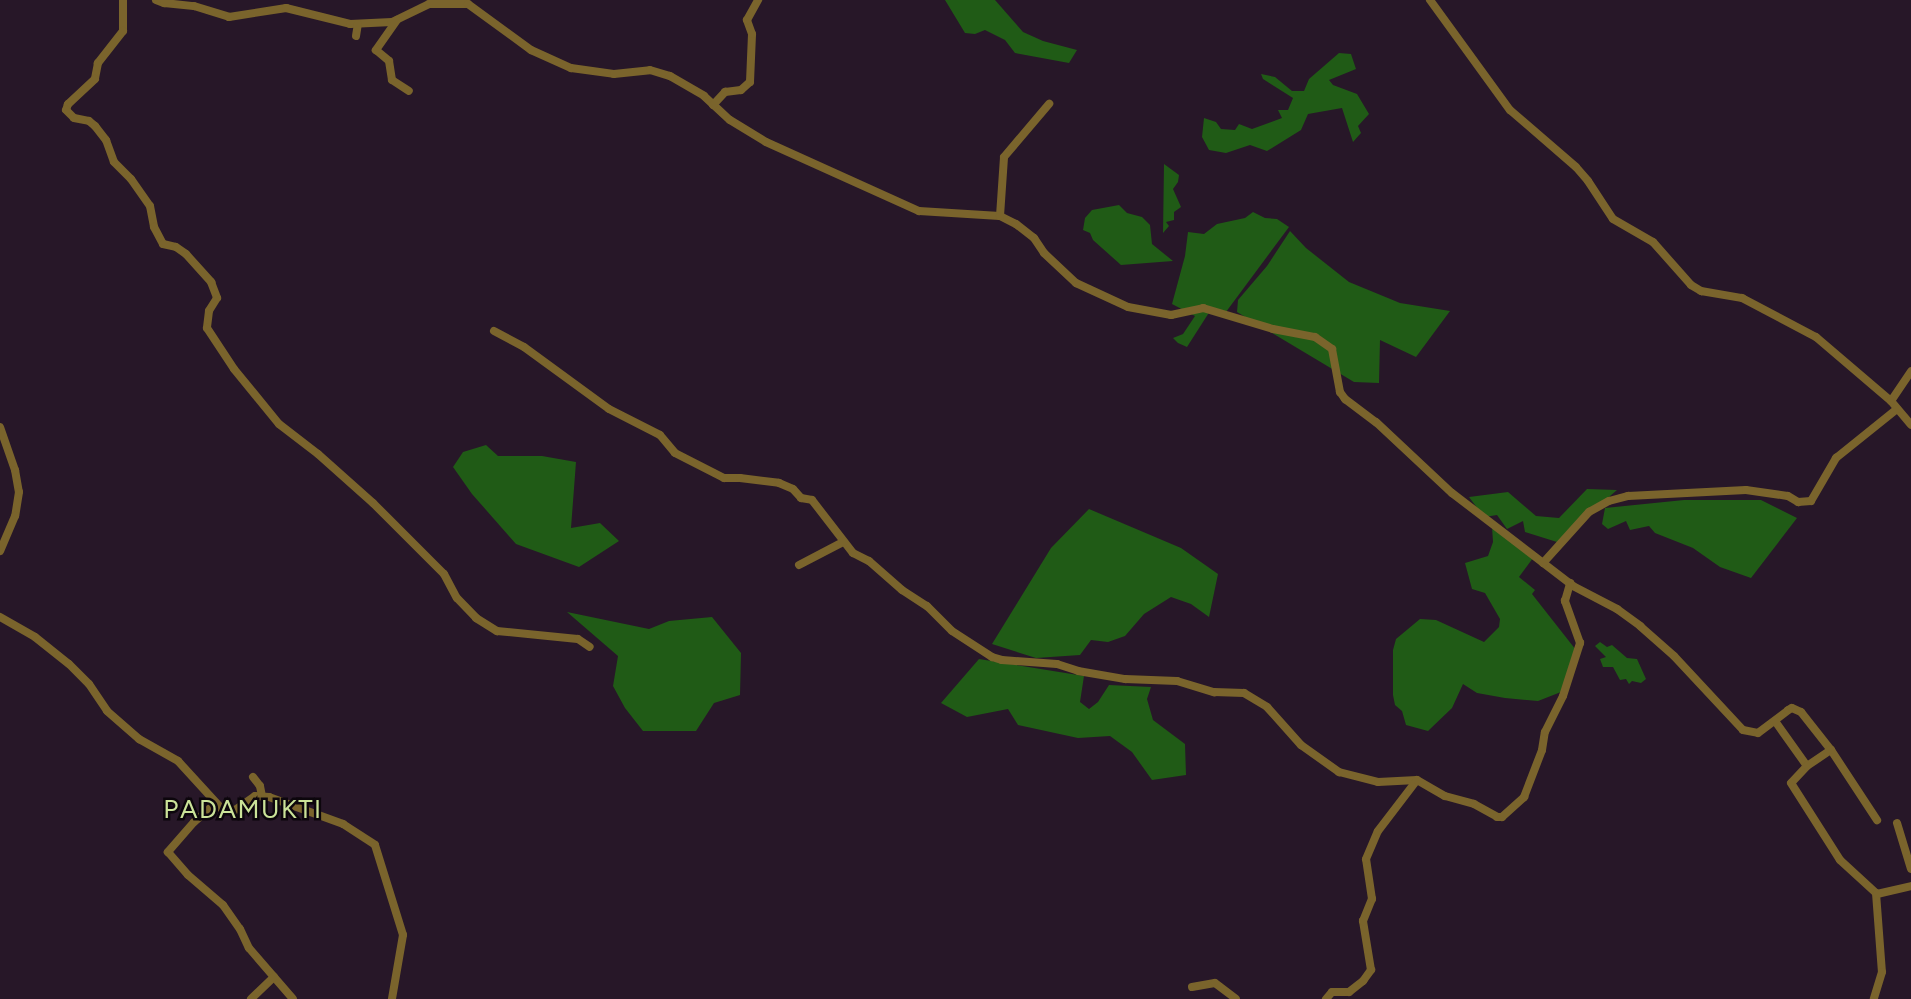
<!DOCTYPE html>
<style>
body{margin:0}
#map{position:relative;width:1911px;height:999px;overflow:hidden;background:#271728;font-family:Figtree,sans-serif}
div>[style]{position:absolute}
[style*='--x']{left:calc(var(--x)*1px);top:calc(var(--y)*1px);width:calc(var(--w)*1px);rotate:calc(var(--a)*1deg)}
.forest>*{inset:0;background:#205b16}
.minor>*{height:8px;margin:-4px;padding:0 4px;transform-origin:4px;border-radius:4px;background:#7a642c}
span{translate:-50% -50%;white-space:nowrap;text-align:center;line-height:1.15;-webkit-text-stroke:5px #0c060c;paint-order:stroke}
.quarter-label{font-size:26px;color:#cbe399;letter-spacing:1.5px}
</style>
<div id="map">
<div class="forest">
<div style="clip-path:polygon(945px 0,995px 0,1023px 32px,1043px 41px,1077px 50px,1069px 63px,1015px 53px,1005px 40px,985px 30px,975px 34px,965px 33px)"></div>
<div style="clip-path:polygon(1339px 53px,1351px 54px,1356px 69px,1329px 80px,1333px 85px,1357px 94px,1369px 114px,1358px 126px,1361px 133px,1353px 142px,1342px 108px,1308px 114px,1301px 130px,1267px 151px,1250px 145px,1226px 153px,1209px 150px,1202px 137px,1204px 118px,1216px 122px,1221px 129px,1235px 130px,1239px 124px,1252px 129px,1282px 118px,1278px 110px,1288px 110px,1293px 98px,1263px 79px,1261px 74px,1275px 77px,1292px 91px,1304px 91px,1309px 79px)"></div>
<div style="clip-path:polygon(1164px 164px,1179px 175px,1178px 182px,1173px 189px,1181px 207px,1174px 212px,1174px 220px,1166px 222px,1169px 226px,1163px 233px)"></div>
<div style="clip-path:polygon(1119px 205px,1127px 213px,1142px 217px,1150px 225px,1152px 244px,1173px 261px,1121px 265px,1093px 240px,1090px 233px,1083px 230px,1085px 218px,1092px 210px)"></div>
<div style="clip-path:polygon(1253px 212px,1265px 218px,1277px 219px,1289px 227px,1223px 316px,1210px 311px,1187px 347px,1178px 343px,1173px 338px,1183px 334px,1195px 316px,1172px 304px,1185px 256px,1188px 232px,1204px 234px,1217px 224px,1245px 218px)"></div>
<div style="clip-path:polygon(1290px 231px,1306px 248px,1349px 282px,1400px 303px,1450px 311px,1416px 357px,1380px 340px,1379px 383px,1354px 382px,1237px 312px,1238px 300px,1267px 266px)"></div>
<div style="clip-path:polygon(486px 445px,498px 456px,542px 456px,576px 462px,571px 528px,600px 523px,619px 541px,579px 567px,516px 544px,472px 494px,453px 467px,463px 452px)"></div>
<div style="clip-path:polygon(1587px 489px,1617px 490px,1557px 542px,1525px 532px,1523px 521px,1507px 529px,1497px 515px,1484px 517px,1469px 497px,1508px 492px,1536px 516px,1559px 518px)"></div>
<div style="clip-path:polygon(1684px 500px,1761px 500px,1797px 518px,1751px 578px,1720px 567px,1693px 548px,1655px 533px,1649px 526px,1630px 530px,1626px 521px,1608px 529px,1602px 524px,1605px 508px)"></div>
<div style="clip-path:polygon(1089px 509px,1181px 548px,1218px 574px,1209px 617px,1191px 604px,1171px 597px,1144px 614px,1125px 636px,1108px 642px,1091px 640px,1080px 655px,1036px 658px,992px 644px,1051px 548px)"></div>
<div style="clip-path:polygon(1492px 527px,1533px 558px,1519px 577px,1535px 590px,1532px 594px,1576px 650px,1561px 692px,1538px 701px,1505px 698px,1477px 693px,1463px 684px,1452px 708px,1428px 731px,1406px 725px,1402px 711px,1395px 705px,1393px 695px,1393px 650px,1396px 639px,1420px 619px,1436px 620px,1484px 642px,1499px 627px,1500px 619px,1485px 593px,1472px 589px,1465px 563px,1488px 556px,1493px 542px)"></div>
<div style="clip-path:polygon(567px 612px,649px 629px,669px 621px,712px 617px,741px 653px,740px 695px,714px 703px,696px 731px,643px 731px,625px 708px,613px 686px,618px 656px)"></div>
<div style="clip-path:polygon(1600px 642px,1607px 647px,1612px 645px,1627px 658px,1637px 659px,1646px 679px,1641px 683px,1632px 681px,1629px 684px,1626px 679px,1620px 680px,1613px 667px,1603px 667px,1600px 659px,1606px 657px,1595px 646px)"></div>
<div style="clip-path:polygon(979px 659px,1084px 676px,1080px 702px,1089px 709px,1098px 702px,1109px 685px,1151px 687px,1147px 699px,1153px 720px,1185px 744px,1186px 775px,1152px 780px,1132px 752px,1110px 736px,1078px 738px,1018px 725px,1008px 709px,967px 717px,941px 703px)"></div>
</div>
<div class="minor">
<div style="--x:123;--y:0;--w:31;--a:90"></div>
<div style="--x:123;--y:31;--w:41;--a:128"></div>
<div style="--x:98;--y:63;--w:16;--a:101"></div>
<div style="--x:95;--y:79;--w:37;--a:137"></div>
<div style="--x:68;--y:104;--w:6;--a:108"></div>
<div style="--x:66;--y:110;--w:11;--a:45"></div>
<div style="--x:74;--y:118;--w:15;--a:11"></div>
<div style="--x:89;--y:121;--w:8;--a:40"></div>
<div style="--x:95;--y:126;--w:18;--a:52"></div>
<div style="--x:106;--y:140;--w:23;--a:70"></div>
<div style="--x:114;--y:162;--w:24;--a:45"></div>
<div style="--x:131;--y:179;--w:33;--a:55"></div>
<div style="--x:150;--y:206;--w:21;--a:79"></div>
<div style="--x:154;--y:227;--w:19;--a:62"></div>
<div style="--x:163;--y:244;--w:13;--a:13"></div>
<div style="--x:176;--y:247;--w:12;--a:35"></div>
<div style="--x:186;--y:254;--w:38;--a:48"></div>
<div style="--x:211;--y:282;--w:17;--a:69"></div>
<div style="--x:217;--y:298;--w:15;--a:122"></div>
<div style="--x:209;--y:311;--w:17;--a:97"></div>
<div style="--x:207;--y:328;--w:49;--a:56.6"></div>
<div style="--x:234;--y:369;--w:71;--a:50.7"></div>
<div style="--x:279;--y:424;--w:49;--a:37.6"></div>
<div style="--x:318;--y:454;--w:74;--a:41.7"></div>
<div style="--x:373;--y:503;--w:100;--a:45"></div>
<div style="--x:444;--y:574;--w:27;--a:62"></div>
<div style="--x:457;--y:598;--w:28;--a:46"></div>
<div style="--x:476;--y:618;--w:25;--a:32"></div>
<div style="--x:497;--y:631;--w:81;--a:5.6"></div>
<div style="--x:578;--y:639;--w:14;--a:34"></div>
<div style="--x:156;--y:0;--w:9;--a:21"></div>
<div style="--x:164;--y:3;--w:30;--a:6"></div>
<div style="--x:194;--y:6;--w:37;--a:17"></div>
<div style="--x:229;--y:17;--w:58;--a:-9"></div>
<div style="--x:286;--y:8;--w:66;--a:14"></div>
<div style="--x:350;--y:24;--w:42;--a:-2.7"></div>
<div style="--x:392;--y:22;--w:41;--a:-25.9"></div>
<div style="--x:429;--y:4;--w:39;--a:0"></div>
<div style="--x:468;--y:4;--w:78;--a:36.1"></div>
<div style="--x:531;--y:50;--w:44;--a:24.2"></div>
<div style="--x:571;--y:68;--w:43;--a:7.9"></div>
<div style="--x:614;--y:74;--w:36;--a:-6"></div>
<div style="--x:650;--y:70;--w:21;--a:17"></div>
<div style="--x:670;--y:76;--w:39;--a:30"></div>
<div style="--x:704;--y:96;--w:35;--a:43"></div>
<div style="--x:730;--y:120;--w:42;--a:31.4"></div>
<div style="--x:766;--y:142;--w:168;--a:24.3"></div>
<div style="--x:919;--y:211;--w:81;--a:3.5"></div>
<div style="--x:1000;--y:216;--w:18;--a:27"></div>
<div style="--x:1016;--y:224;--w:23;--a:38"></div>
<div style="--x:1034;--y:238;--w:18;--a:56"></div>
<div style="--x:1044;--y:253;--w:44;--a:43.2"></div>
<div style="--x:1076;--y:283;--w:57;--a:24.8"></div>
<div style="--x:1128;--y:307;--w:44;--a:10.5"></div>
<div style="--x:1171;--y:315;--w:33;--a:-12"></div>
<div style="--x:1203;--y:308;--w:73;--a:16.7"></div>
<div style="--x:1273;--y:329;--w:43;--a:10.8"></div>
<div style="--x:1315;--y:337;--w:21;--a:35"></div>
<div style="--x:1332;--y:349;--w:44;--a:79.5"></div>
<div style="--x:1340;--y:392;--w:9;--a:54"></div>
<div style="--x:1345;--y:399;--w:39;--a:37"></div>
<div style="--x:1376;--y:422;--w:104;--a:43.1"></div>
<div style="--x:1452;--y:493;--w:153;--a:37.5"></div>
<div style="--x:1573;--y:586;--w:50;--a:27.6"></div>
<div style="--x:1617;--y:609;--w:29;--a:36"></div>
<div style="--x:1640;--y:626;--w:45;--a:41.4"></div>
<div style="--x:1674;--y:656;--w:101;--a:47"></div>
<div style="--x:1743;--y:730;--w:15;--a:11"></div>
<div style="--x:1758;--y:733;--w:38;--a:-37"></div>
<div style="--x:1788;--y:710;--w:4;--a:-27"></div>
<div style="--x:1792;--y:708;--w:10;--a:24"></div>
<div style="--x:1801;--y:712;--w:48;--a:51.7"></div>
<div style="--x:1831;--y:750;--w:84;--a:56.7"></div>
<div style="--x:1430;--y:0;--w:136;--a:54"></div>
<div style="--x:1510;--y:110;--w:87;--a:40.8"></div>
<div style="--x:1576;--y:167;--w:18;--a:49"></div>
<div style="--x:1588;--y:181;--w:45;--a:56.7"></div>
<div style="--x:1613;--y:219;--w:46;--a:29.9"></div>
<div style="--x:1653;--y:242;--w:57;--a:48.5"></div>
<div style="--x:1691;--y:285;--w:12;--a:31"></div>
<div style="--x:1701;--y:291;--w:42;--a:9.7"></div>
<div style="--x:1742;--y:298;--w:84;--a:27.8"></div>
<div style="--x:1816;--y:337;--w:99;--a:40.5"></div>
<div style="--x:1891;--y:401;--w:31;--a:50"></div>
<div style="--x:397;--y:20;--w:37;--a:125"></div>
<div style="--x:376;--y:50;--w:17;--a:40"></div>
<div style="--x:389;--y:61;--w:19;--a:81"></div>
<div style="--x:392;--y:80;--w:20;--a:33"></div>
<div style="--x:356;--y:36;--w:12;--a:-81"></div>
<div style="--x:713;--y:105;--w:18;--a:-47"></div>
<div style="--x:725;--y:92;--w:16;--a:-7"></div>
<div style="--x:741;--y:90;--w:12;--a:-42"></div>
<div style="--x:750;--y:82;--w:48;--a:-87.6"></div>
<div style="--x:752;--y:34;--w:15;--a:-110"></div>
<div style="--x:747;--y:20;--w:23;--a:-61"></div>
<div style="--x:1000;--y:216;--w:59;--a:-86.1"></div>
<div style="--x:1004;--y:157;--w:70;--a:-49.7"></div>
<div style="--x:494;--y:331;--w:34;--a:28"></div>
<div style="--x:524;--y:347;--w:105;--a:36.1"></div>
<div style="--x:609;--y:409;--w:57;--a:27"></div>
<div style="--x:660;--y:435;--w:23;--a:50"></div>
<div style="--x:675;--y:453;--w:55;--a:27"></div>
<div style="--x:724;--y:478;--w:16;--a:0"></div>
<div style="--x:740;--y:478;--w:39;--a:7"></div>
<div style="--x:779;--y:483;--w:15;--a:23"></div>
<div style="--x:793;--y:489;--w:12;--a:48"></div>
<div style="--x:801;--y:498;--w:11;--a:10"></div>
<div style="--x:812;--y:500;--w:67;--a:52.3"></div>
<div style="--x:853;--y:553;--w:18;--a:27"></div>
<div style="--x:869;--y:561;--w:44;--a:41.3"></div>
<div style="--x:902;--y:590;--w:30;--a:33"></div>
<div style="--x:927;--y:606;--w:35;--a:45"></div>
<div style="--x:952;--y:631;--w:48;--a:33"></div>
<div style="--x:992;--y:657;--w:10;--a:17"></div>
<div style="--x:1002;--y:660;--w:55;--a:4.2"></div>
<div style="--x:1057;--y:664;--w:22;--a:18"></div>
<div style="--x:1078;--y:671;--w:48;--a:9.7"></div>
<div style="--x:1125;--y:679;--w:52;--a:2.2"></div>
<div style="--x:1177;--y:681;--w:39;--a:17"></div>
<div style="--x:1214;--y:692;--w:30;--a:2"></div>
<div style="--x:1244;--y:693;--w:27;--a:31"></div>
<div style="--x:1267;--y:707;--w:51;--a:48.2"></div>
<div style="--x:1301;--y:745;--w:47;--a:35.4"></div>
<div style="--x:1339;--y:772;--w:40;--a:14.4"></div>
<div style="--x:1378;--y:782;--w:39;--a:-3"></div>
<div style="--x:1891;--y:401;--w:36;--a:-56"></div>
<div style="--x:0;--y:427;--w:46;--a:70.8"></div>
<div style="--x:15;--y:470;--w:22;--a:80"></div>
<div style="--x:19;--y:492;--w:24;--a:99"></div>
<div style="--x:15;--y:516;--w:38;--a:113"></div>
<div style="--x:1543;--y:563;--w:69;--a:-48"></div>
<div style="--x:1589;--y:512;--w:23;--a:-29"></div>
<div style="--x:1609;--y:501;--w:20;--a:-15"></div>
<div style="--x:1628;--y:496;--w:118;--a:-2.9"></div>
<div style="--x:1746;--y:490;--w:42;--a:8.1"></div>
<div style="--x:1788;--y:496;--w:12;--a:31"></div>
<div style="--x:1798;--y:502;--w:13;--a:-4"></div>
<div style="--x:1811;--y:501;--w:50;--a:-59.8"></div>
<div style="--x:1836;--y:458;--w:78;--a:-38.8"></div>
<div style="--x:799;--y:565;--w:50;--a:-27.6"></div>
<div style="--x:0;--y:617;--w:40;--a:29.7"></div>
<div style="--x:35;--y:637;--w:43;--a:38.5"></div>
<div style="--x:69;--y:664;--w:28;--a:45"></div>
<div style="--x:89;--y:684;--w:32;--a:56"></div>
<div style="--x:107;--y:711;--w:43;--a:41.2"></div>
<div style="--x:139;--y:739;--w:45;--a:29.4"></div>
<div style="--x:178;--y:761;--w:65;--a:47.5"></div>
<div style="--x:222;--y:809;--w:13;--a:4"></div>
<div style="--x:235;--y:810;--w:24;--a:-35"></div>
<div style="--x:255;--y:796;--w:14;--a:4"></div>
<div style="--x:269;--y:797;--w:79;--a:20"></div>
<div style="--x:343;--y:824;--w:38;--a:33"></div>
<div style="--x:375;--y:845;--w:94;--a:72.7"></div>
<div style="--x:403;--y:935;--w:65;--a:99.8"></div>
<div style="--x:1775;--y:721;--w:55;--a:54.6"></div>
<div style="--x:1807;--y:766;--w:23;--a:133"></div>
<div style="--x:1791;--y:783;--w:91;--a:57.5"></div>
<div style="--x:1840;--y:860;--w:49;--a:42.5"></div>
<div style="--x:1876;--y:893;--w:79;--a:85.7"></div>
<div style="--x:1882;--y:972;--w:28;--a:107"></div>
<div style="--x:1807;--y:766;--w:29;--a:-34"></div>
<div style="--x:253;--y:777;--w:11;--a:52"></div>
<div style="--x:260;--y:786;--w:10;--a:79"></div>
<div style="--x:216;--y:803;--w:29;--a:139"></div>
<div style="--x:194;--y:822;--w:40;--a:131"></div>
<div style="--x:168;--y:852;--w:30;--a:49"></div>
<div style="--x:188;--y:875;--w:46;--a:40.6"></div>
<div style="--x:223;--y:905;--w:29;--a:55"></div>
<div style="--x:240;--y:929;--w:21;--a:65"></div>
<div style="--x:249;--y:948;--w:67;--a:49.2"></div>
<div style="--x:1897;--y:823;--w:48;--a:73.1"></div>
<div style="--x:1877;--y:894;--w:35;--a:-13"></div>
<div style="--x:1192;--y:987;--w:23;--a:-10"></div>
<div style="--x:1215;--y:983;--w:26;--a:37"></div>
<div style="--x:251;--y:999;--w:32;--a:-44"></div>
<div style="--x:1326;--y:999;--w:9;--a:-49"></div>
<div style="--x:1332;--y:992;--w:17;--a:0"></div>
<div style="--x:1349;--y:992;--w:18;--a:-38"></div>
<div style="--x:1363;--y:981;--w:14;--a:-54"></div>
<div style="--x:1371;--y:970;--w:50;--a:-99.3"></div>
<div style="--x:1363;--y:921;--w:24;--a:-68"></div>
<div style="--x:1372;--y:899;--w:40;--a:-98.5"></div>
<div style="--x:1366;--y:859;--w:30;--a:-67"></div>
<div style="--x:1378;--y:831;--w:64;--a:-52.6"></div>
<div style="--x:1417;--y:780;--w:32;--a:30"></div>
<div style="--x:1445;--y:796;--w:30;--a:15"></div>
<div style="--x:1474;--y:804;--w:26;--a:29"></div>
<div style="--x:1497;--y:817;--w:5;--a:0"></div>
<div style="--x:1502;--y:817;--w:30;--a:-42"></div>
<div style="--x:1524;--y:797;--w:50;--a:-69"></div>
<div style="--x:1542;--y:750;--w:18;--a:-81"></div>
<div style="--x:1545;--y:732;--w:40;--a:-63.4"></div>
<div style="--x:1563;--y:696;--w:56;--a:-72.2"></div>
<div style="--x:1580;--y:643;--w:45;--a:-109.7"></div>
<div style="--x:1565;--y:601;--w:19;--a:-74"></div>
</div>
<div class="quarter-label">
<span style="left:243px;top:810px">PADAMUKTI</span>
</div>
</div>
